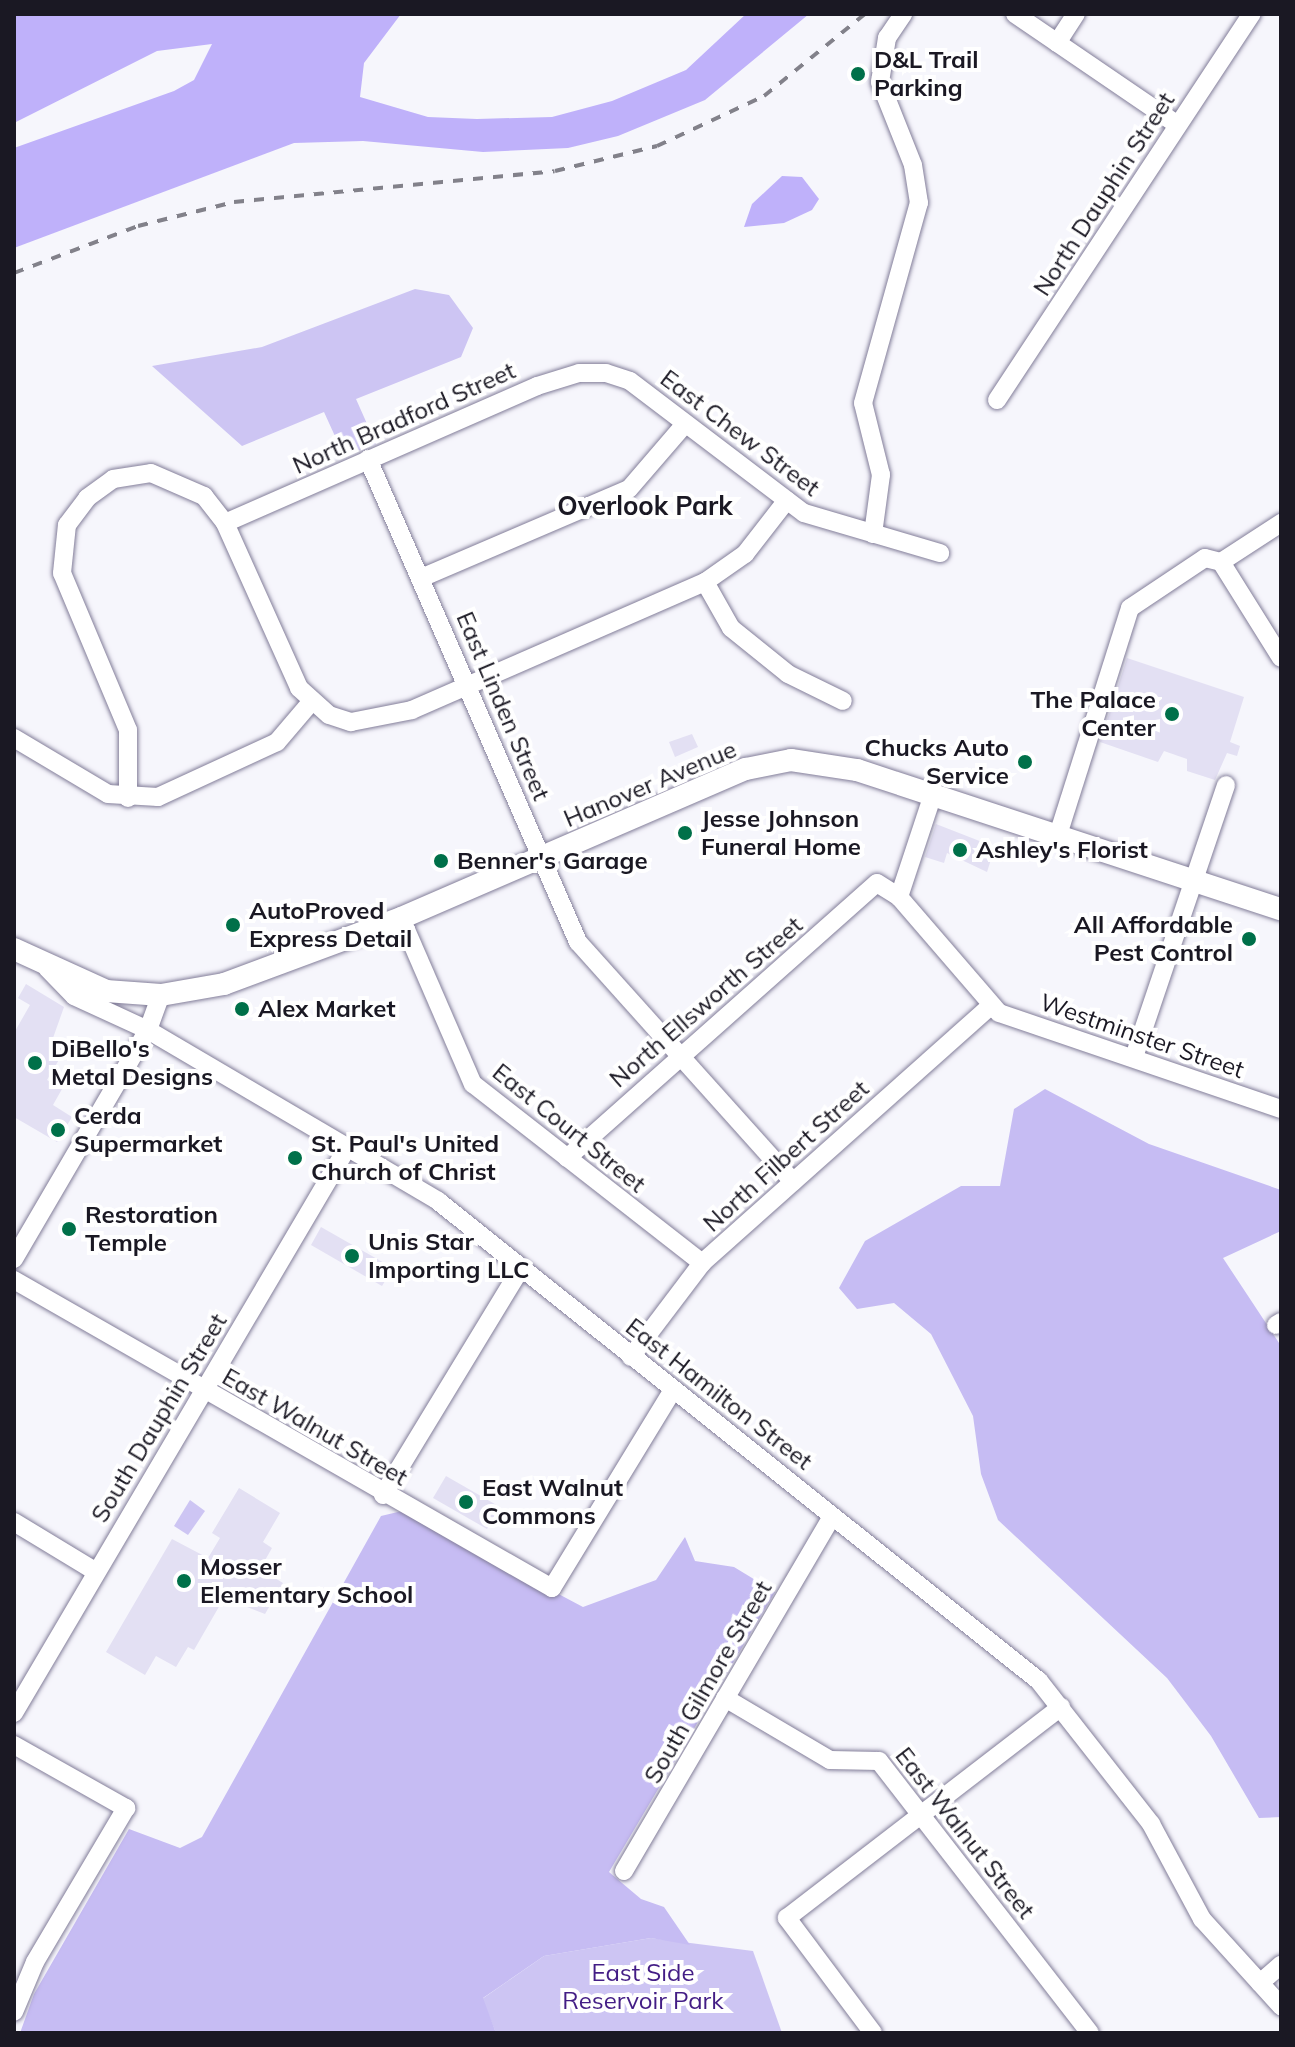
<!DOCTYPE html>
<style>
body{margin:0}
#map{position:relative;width:1295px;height:2047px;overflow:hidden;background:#f6f6fc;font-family:Mulish,sans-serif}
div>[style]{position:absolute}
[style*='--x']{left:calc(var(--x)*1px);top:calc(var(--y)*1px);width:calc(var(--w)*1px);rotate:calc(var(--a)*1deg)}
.green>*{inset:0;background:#cdc5f3}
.forest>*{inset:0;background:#c6bcf3}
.water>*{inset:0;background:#bfb1fa}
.building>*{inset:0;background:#e3e0f3}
.roads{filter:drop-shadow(0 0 2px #827d99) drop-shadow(0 0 2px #827d99)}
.minor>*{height:18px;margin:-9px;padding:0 9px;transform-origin:9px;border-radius:9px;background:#fff}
.major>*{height:22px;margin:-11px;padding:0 11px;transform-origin:11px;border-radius:11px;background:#fff}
.rail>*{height:4px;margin-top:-2px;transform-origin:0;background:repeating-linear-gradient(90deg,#82818a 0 10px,transparent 0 20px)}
.dots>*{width:22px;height:22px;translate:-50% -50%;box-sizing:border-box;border:4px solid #fff;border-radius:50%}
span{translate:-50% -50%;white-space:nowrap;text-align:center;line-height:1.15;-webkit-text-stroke:8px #fff;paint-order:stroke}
.poi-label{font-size:24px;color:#1a1823;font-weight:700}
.left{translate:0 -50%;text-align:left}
.right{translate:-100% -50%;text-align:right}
.street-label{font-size:24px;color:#1a1823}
.park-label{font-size:24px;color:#431d85}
.neighbourhood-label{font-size:26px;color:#1a1823;font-weight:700}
.frame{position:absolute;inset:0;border:16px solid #1a1823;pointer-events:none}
</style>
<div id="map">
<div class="green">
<div style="clip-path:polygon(415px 289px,449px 295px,473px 328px,461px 357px,356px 399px,376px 444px,344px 456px,324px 412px,242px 446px,152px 366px,262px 347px)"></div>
<div style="clip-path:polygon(190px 1500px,205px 1511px,188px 1535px,174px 1526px)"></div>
<div style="clip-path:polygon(651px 1938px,753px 1951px,782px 2033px,496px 2033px,482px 1999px,544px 1956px)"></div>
</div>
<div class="forest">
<div style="clip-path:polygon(1045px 1089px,1149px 1144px,1281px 1190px,1281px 1231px,1223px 1258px,1281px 1346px,1281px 1817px,1259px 1818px,1211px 1736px,1167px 1678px,998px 1520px,981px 1474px,973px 1416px,931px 1334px,894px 1303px,857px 1309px,839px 1288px,865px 1241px,961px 1186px,1000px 1186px,1014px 1109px)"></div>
<div style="clip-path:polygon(402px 1511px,583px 1607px,656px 1580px,685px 1537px,695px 1561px,734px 1567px,775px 1592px,609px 1872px,641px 1899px,664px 1907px,690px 1945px,651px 1938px,544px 1956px,483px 1998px,496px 2033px,20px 2033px,34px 1994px,129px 1829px,180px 1848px,202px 1837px,381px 1516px)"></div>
</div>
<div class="water">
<div style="clip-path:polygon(14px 14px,401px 14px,364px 63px,360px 97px,428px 117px,477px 119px,552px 117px,612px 101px,686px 70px,746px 14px,809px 14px,705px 100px,618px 136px,568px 148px,483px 152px,363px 141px,294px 143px,14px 248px,14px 148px,174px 91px,194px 80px,212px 44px,157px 51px,14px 123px)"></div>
<div style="clip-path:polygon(782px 176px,802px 177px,819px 199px,812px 210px,784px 223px,744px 227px,752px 204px)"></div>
</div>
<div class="building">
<div style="clip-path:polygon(1127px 658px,1244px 697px,1230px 742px,1240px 746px,1237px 756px,1227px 753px,1215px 780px,1187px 771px,1187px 759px,1164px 751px,1158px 762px,1100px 742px)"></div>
<div style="clip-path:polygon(692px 734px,698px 747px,675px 757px,669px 742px)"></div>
<div style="clip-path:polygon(936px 824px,995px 847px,987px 872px,947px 853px,944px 863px,925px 857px)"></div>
<div style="clip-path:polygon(26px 984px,64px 1007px,53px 1038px,67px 1046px,47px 1080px,62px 1089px,53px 1105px,72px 1117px,57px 1142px,14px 1117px,14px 1033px,30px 1005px,18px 998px)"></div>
<div style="clip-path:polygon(321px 1227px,393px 1268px,382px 1286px,311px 1245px)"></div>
<div style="clip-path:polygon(446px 1476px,500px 1507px,487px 1529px,433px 1498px)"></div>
<div style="clip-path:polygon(239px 1488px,280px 1513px,263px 1542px,272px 1548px,260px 1569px,283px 1583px,265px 1614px,224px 1598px,194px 1650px,188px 1647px,176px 1667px,156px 1656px,145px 1675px,106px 1652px,172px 1539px,208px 1558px,220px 1538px,212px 1533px)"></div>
</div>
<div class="roads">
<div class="minor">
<div style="--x:1015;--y:14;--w:197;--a:34.3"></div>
<div style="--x:1057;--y:43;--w:35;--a:-57"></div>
<div style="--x:997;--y:400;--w:463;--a:-56.6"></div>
<div style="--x:368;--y:459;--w:527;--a:66.5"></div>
<div style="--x:578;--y:942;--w:322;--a:48.1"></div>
<div style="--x:225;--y:523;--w:341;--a:-23.7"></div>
<div style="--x:537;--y:386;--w:44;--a:-17.2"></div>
<div style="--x:579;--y:373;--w:27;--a:0"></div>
<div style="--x:606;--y:373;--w:25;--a:18"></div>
<div style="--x:630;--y:381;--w:218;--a:37.2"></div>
<div style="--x:804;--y:513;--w:142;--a:16.4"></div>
<div style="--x:873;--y:534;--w:60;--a:-82.3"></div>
<div style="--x:881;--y:475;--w:74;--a:-104"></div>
<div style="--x:863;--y:403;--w:208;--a:-74.4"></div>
<div style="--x:919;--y:203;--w:38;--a:-99"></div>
<div style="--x:913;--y:165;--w:89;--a:-111.7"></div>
<div style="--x:880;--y:82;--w:45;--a:-81"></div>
<div style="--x:887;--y:38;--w:29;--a:-56"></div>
<div style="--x:1221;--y:562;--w:113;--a:58"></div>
<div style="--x:1221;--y:562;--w:72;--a:-33"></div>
<div style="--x:421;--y:578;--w:226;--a:-23.2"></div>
<div style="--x:629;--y:489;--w:86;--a:-49.3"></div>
<div style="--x:705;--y:582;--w:53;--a:60.5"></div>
<div style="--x:731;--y:628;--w:73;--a:38.9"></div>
<div style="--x:788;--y:674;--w:61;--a:26.1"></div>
<div style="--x:14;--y:738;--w:109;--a:30.8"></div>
<div style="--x:108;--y:794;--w:50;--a:3.4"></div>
<div style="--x:158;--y:797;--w:131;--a:-24.8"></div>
<div style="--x:277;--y:742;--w:52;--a:-49.6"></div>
<div style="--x:128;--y:798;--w:68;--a:-90"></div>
<div style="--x:128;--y:730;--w:170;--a:-112.8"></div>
<div style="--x:62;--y:573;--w:48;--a:-84.1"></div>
<div style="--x:67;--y:525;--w:34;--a:-53"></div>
<div style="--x:87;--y:498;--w:32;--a:-36"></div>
<div style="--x:113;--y:479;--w:38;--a:-9"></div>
<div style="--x:151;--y:473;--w:58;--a:23.5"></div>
<div style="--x:204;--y:496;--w:34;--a:52"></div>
<div style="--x:225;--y:523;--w:181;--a:65.8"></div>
<div style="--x:299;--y:688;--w:40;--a:42"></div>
<div style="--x:329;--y:715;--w:23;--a:18"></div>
<div style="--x:351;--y:722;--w:62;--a:-11.1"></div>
<div style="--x:412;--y:710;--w:320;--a:-23.6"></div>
<div style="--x:705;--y:582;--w:49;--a:-35"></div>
<div style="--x:745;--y:554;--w:68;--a:-52.1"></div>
<div style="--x:1058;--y:835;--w:238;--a:-72.4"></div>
<div style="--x:1130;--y:608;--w:90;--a:-33.7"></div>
<div style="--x:1205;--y:558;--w:16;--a:14"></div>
<div style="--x:899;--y:897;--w:105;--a:-71.7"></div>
<div style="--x:401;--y:918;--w:181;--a:66.6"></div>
<div style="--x:473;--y:1084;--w:291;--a:38"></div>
<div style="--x:47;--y:968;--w:39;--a:46"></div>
<div style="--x:74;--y:996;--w:81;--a:24.7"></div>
<div style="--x:148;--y:1030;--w:337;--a:30.5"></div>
<div style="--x:438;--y:1201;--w:769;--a:38.61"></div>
<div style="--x:1039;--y:1681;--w:182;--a:51.9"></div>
<div style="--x:1151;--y:1824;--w:108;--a:61.8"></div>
<div style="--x:1202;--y:1919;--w:118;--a:47.8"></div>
<div style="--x:1134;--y:1057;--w:287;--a:-71.3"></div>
<div style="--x:567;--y:1158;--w:414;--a:-41.6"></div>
<div style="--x:877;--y:883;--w:26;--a:32"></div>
<div style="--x:899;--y:897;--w:153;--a:49.2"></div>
<div style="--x:999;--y:1013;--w:298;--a:18.8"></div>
<div style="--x:14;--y:1259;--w:265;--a:-59.7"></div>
<div style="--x:148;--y:1030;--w:37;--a:-70"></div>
<div style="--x:14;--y:1280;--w:620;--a:29.79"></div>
<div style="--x:552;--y:1588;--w:232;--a:-58.6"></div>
<div style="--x:1276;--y:1325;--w:6;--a:-31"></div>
<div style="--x:631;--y:1357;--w:118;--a:-52.9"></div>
<div style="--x:702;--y:1263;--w:386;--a:-41.7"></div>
<div style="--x:383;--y:1495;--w:263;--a:-58.7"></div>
<div style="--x:14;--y:1522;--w:95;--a:31.2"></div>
<div style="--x:725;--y:1698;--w:122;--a:30.6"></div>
<div style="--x:830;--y:1760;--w:49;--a:1.2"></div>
<div style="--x:879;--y:1761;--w:344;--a:52.2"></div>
<div style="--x:14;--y:1713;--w:656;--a:-59.49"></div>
<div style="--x:14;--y:1745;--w:129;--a:29.4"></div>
<div style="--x:126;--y:1808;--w:179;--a:120.6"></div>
<div style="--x:35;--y:1962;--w:54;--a:112.8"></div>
<div style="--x:624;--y:1871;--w:411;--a:-59.6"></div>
<div style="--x:1260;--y:1983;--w:28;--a:-41"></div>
<div style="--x:873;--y:2033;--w:144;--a:-126.8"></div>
<div style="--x:787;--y:1918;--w:346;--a:-37.6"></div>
</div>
<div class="major">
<div style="--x:14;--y:949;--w:101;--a:24.5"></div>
<div style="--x:106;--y:991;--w:55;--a:4.2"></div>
<div style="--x:161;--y:995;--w:64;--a:-9.9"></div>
<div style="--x:224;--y:984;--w:189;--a:-20.4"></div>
<div style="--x:401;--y:918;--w:376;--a:-23.4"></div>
<div style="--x:746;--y:769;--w:46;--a:-11.3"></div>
<div style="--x:791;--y:760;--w:67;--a:8.6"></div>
<div style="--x:857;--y:770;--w:446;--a:18.2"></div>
</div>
</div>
<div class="rail">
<div style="--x:14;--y:273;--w:133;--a:-20.8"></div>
<div style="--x:138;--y:226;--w:99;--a:-14"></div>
<div style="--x:234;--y:202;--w:322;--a:-5.5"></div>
<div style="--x:555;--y:171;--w:105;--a:-13.8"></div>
<div style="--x:657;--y:146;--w:118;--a:-25"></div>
<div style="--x:764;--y:96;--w:130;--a:-39.1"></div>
</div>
<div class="dots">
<div style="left:858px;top:74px;background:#007049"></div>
<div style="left:1172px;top:714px;background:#007049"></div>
<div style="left:1025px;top:762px;background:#007049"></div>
<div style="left:685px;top:833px;background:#007049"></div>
<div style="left:960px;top:850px;background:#007049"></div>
<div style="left:441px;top:861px;background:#007049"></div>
<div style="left:233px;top:925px;background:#007049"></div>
<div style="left:1249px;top:939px;background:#007049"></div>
<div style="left:242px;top:1009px;background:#007049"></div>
<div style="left:35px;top:1063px;background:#007049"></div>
<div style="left:58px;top:1130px;background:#007049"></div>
<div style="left:295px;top:1158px;background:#007049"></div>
<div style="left:69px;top:1229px;background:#007049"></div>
<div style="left:352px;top:1256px;background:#007049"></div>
<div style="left:466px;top:1502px;background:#007049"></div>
<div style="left:184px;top:1581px;background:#007049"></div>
</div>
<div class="poi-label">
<span class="left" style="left:874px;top:74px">D&amp;L Trail<br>Parking</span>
<span class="right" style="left:1156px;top:714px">The Palace<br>Center</span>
<span class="right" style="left:1009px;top:762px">Chucks Auto<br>Service</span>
<span class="left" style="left:701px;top:833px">Jesse Johnson<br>Funeral Home</span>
<span class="left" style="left:976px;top:850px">Ashley's Florist</span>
<span class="left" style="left:457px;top:861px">Benner's Garage</span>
<span class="left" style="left:249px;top:925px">AutoProved<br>Express Detail</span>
<span class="right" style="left:1233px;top:939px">All Affordable<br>Pest Control</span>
<span class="left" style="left:258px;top:1009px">Alex Market</span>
<span class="left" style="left:51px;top:1063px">DiBello's<br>Metal Designs</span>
<span class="left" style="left:74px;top:1130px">Cerda<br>Supermarket</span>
<span class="left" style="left:311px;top:1158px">St. Paul's United<br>Church of Christ</span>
<span class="left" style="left:85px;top:1229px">Restoration<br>Temple</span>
<span class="left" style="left:368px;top:1256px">Unis Star<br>Importing LLC</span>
<span class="left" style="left:482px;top:1502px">East Walnut<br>Commons</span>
<span class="left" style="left:200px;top:1581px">Mosser<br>Elementary School</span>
</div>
<div class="street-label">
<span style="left:1104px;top:194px;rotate:-57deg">North Dauphin Street</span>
<span style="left:404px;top:418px;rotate:-24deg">North Bradford Street</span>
<span style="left:740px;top:433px;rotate:37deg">East Chew Street</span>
<span style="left:503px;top:706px;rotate:67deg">East Linden Street</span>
<span style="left:650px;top:784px;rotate:-23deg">Hanover Avenue</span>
<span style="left:706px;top:1002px;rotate:-41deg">North Ellsworth Street</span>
<span style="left:1142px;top:1036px;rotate:19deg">Westminster Street</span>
<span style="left:569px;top:1128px;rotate:39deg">East Court Street</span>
<span style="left:786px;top:1156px;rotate:-42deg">North Filbert Street</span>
<span style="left:719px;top:1394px;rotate:38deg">East Hamilton Street</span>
<span style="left:159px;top:1418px;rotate:-59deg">South Dauphin Street</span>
<span style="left:315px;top:1427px;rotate:30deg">East Walnut Street</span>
<span style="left:708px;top:1682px;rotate:-60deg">South Gilmore Street</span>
<span style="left:965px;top:1833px;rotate:52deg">East Walnut Street</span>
</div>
<div class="park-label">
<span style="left:643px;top:1987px">East Side<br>Reservoir Park</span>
</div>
<div class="neighbourhood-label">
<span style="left:645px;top:506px">Overlook Park</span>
</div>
<div class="frame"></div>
</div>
